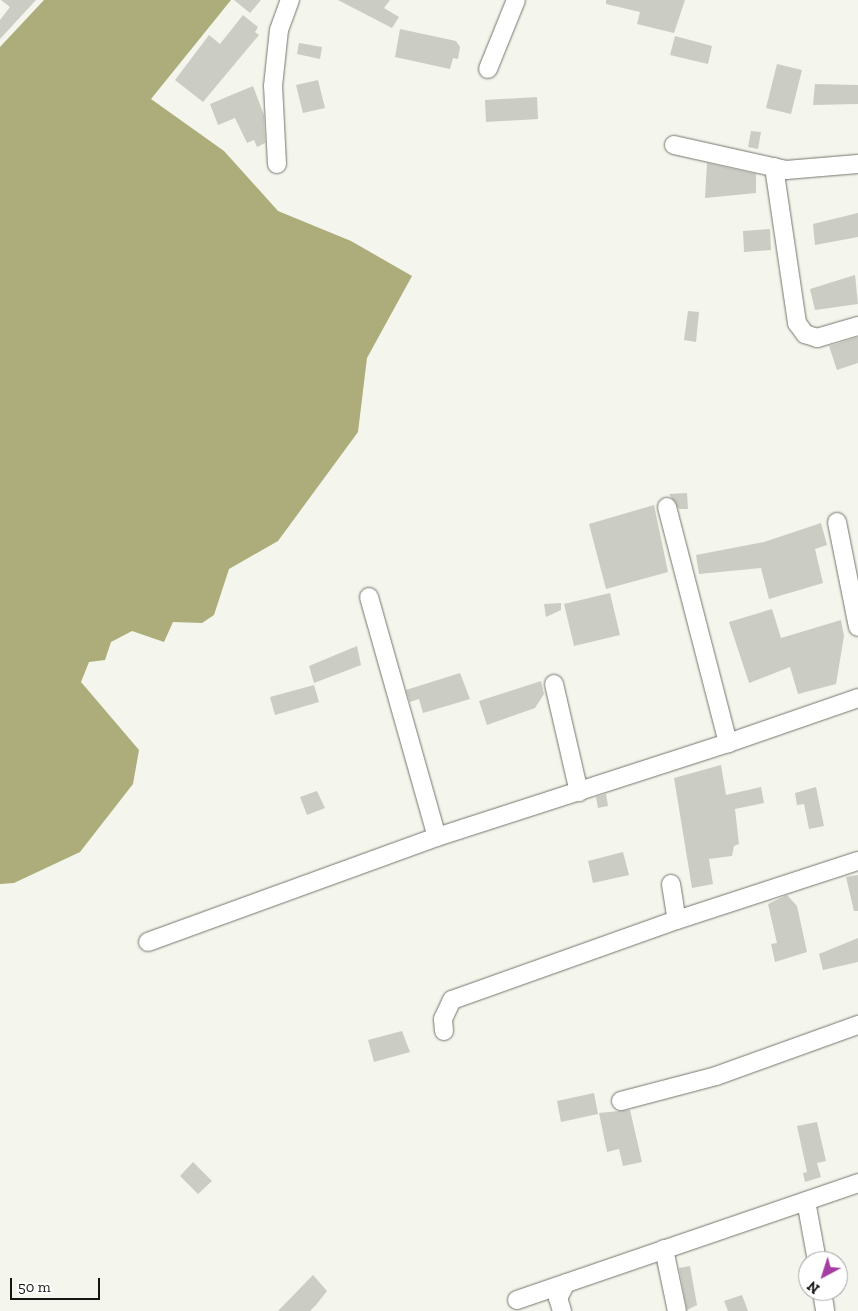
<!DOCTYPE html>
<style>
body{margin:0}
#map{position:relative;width:858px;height:1311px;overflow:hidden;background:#f4f5ec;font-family:"Zilla Slab",serif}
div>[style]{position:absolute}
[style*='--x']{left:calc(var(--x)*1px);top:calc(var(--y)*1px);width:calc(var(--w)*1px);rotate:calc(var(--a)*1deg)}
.water>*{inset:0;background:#acad7b}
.building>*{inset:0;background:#cbccc4}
.roads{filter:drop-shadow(0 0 1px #75756e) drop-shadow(0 0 1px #75756e)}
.minor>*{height:18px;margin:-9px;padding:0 9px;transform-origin:9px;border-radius:9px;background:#fff}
span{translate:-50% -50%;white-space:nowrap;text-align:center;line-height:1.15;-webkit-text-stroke:4.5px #fff;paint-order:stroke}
.north{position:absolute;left:798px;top:1251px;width:50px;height:50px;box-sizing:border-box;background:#fff;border:1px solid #a1a2a1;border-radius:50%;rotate:220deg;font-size:14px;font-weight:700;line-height:20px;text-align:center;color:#151613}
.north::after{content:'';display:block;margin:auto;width:18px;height:22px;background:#a43ea3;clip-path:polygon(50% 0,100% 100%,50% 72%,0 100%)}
.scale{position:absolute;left:10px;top:1278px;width:90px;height:22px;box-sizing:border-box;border:2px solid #151613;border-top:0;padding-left:6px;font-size:15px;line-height:18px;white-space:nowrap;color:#151613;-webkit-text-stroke:4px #fff;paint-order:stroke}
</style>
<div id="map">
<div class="water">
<div style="clip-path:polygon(44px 0,231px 0,151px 99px,224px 151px,278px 211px,351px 241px,412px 276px,367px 358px,358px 432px,278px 541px,229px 569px,214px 615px,202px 623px,173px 622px,164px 642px,132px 631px,111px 642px,105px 660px,89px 662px,81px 682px,139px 750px,133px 784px,80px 852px,14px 883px,0 884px,0 47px)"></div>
</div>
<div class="building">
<div style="clip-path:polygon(1px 0,36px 0,0 39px,0 20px,10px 7px)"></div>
<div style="clip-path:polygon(234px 0,261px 0,250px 13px)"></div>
<div style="clip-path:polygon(338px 0,390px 0,384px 8px,399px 17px,392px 28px)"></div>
<div style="clip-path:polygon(606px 0,685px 0,674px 33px,637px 24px,640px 12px,606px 4px)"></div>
<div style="clip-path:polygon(243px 15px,258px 27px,255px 32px,259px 35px,203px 102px,175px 80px,209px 35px,220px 44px)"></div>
<div style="clip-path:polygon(400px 29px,456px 41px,460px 47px,458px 59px,453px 58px,450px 69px,395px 57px)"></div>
<div style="clip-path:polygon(675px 36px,712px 46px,708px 64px,670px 55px)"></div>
<div style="clip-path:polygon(299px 43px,322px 47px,320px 59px,297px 54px)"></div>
<div style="clip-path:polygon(777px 64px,802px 70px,791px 114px,766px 108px)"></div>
<div style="clip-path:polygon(318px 80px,325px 108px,303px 113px,296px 85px)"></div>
<div style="clip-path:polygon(815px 84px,858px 85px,858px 104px,813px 105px)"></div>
<div style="clip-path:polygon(253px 86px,264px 115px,265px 143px,257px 147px,254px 140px,247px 143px,235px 118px,218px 125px,210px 104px)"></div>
<div style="clip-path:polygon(537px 97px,538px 119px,486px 122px,485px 100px)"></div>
<div style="clip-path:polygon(751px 131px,761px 132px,758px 149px,748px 147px)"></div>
<div style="clip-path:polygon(707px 163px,756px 174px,756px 193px,705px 198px)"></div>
<div style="clip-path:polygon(858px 213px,858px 237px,815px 245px,813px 224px)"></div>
<div style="clip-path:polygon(770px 229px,771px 250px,744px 252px,743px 231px)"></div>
<div style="clip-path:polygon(855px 275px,858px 304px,815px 310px,810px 289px)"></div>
<div style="clip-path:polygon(688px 311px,699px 312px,696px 342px,684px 340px)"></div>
<div style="clip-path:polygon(858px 337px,858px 363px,837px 370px,829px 346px)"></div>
<div style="clip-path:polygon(687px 493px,688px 509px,679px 509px,669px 494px)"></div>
<div style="clip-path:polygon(654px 505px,668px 572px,606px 589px,589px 524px)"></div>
<div style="clip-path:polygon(821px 523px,827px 545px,815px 549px,823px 583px,769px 599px,761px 568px,699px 574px,696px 555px,764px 542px)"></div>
<div style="clip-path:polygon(610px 593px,620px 635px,574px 646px,564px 604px)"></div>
<div style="clip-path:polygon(561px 603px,561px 610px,546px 617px,544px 604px)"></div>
<div style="clip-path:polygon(772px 609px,781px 638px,841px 620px,844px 636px,836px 684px,798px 694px,790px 667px,749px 683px,729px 622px)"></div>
<div style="clip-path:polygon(357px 646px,361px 665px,314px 683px,309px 666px)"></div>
<div style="clip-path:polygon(460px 673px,470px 699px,423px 713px,419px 699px,410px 702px,406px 690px)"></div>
<div style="clip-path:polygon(541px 681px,544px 694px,535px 708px,487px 725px,479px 701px)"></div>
<div style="clip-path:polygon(314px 685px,319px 702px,275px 715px,270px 697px)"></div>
<div style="clip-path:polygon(721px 765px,726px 795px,761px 787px,764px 803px,735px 809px,739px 844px,734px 846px,732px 856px,709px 859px,713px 884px,692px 888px,674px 778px)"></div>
<div style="clip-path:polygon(816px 787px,824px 826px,809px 829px,804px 804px,797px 805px,795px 793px)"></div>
<div style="clip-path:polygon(317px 791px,325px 808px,307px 815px,300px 797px)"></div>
<div style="clip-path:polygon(606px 794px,608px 806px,598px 808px,596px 797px)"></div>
<div style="clip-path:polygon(623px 852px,629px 875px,593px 883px,588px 861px)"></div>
<div style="clip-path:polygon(858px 875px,858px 911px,854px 911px,846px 877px)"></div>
<div style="clip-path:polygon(787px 895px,797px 906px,807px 952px,775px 962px,771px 944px,777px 943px,768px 904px)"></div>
<div style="clip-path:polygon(858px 938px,858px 962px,823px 970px,819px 954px)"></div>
<div style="clip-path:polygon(402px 1031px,410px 1052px,374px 1062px,368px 1040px)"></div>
<div style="clip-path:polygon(594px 1093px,598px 1114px,561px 1122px,557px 1101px)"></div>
<div style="clip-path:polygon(630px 1110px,642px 1162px,623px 1166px,619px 1149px,607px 1152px,599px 1113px)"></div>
<div style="clip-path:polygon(817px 1122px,826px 1161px,817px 1163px,821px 1177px,805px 1182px,803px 1173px,807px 1172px,797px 1126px)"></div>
<div style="clip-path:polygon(193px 1162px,212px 1181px,198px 1194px,180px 1176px)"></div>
<div style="clip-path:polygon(690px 1266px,697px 1305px,687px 1310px,679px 1268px)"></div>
<div style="clip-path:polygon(313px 1275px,327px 1291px,316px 1305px,310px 1311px,278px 1311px)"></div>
<div style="clip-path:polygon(742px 1295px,748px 1311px,728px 1311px,724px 1301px)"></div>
</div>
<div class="roads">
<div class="minor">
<div style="--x:488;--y:69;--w:74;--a:-67.9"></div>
<div style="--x:674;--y:145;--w:115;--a:12.6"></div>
<div style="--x:786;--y:170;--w:72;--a:-4.8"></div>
<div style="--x:277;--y:164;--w:78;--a:-92.9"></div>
<div style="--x:273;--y:86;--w:56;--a:-83.9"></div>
<div style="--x:279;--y:30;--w:32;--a:-70"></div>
<div style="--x:774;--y:167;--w:158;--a:81.6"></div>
<div style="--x:797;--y:323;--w:14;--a:54"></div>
<div style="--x:805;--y:334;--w:13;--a:18"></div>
<div style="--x:817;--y:338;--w:43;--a:-16.3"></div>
<div style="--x:667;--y:507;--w:244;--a:75.5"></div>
<div style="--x:728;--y:743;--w:138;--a:-19.1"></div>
<div style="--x:837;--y:522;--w:107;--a:78.7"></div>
<div style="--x:369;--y:597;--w:249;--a:74.2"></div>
<div style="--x:437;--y:837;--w:306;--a:-17.9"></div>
<div style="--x:554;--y:684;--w:111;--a:77"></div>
<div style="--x:671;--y:884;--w:36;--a:81"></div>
<div style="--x:677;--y:920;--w:190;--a:-18.1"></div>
<div style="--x:148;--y:942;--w:307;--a:-20"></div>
<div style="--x:444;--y:1031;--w:12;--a:-95"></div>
<div style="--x:443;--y:1019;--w:21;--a:-65"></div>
<div style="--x:452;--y:1000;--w:239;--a:-19.6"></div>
<div style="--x:621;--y:1101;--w:98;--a:-14.7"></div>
<div style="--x:716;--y:1076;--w:151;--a:-19.8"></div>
<div style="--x:806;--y:1201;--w:61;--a:79.6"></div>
<div style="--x:664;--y:1249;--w:63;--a:78.2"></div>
<div style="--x:822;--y:1291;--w:20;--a:81"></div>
<div style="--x:517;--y:1300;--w:361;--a:-18.9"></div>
<div style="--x:562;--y:1311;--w:14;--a:-107"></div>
<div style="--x:558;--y:1298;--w:17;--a:-62"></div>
</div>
</div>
<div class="north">N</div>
<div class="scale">50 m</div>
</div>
